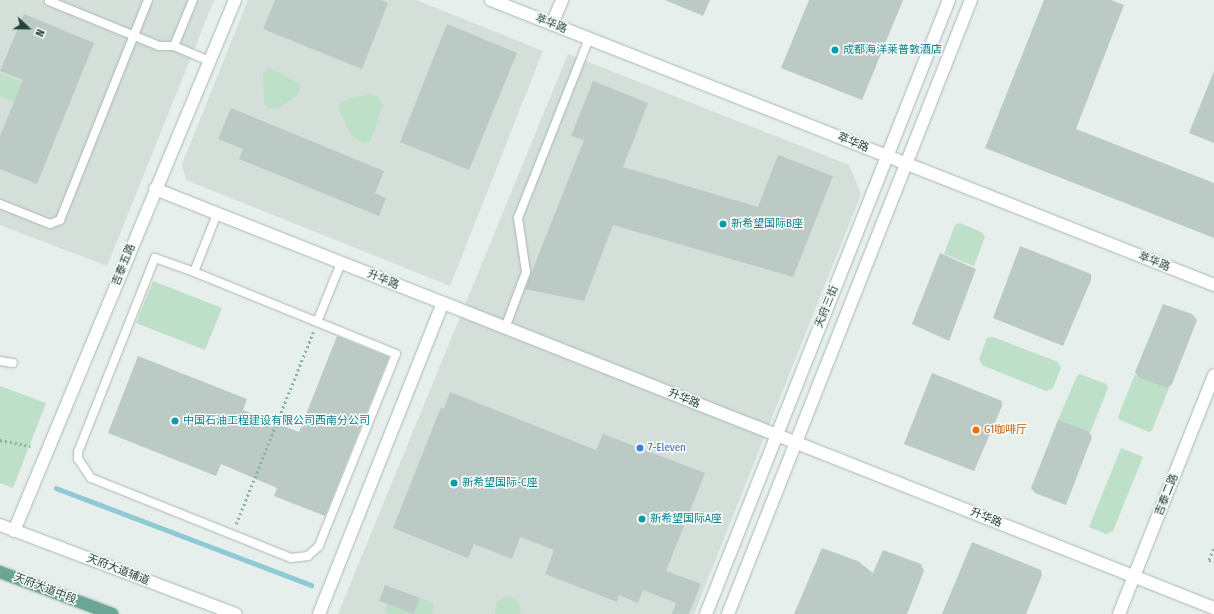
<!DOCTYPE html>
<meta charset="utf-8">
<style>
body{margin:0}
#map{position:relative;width:1214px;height:614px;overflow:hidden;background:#e6efeb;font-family:"Fira Sans Condensed","Noto Sans SC",sans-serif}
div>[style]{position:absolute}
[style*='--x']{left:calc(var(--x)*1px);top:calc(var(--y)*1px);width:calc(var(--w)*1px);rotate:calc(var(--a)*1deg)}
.built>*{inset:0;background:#d4dfda}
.green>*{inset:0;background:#bfe0c8}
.stream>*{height:4.5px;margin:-2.25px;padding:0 2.25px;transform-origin:2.25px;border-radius:2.25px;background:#8ec9d4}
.building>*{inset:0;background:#bbcac4}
.path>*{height:2.5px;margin-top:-1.25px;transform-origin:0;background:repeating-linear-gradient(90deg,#86b3a5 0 2px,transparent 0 5px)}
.roads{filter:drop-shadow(0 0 1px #a8b8b2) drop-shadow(0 0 1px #a8b8b2)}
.service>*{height:8px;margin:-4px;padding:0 4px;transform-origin:4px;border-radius:4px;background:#fff}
.minor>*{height:12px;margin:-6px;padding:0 6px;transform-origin:6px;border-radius:6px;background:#fff}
.tertiary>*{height:12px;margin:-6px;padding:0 6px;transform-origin:6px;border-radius:6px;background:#fff}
.primary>*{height:12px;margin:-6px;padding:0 6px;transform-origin:6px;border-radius:6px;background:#6aa596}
.dots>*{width:11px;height:11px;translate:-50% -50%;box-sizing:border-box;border:2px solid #f7fbf9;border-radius:50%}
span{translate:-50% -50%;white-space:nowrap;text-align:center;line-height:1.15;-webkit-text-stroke:3px #f7fbf9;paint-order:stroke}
.street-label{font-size:11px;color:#24423a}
.culture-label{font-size:11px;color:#0d838f}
.left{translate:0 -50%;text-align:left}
.food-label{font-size:11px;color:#c56008}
.shop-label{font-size:11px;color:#366cbe}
.north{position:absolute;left:8px;top:8px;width:40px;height:40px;-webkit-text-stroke:3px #f7fbf9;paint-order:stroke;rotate:112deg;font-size:11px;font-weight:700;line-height:16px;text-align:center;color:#24423a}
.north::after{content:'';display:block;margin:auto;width:14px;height:18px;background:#24423a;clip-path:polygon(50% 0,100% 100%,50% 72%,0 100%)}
</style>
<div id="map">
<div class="built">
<div style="clip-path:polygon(0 0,214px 0,107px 266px,0 225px)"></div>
<div style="clip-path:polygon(248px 0,416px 0,543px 51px,450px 286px,186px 180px,182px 164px)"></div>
<div style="clip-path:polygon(568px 54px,849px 165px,861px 194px,694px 614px,338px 614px)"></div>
</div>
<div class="green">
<div style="clip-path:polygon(270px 68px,301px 84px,299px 94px,278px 109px,268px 108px,264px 103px,263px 73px)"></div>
<div style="clip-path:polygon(0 73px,22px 82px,14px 102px,0 96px)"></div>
<div style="clip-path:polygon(371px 94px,377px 96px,383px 105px,372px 137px,369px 142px,363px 143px,351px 136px,338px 107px,344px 100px)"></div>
<div style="clip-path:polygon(960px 223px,983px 233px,985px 237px,974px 266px,944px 254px,955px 225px)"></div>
<div style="clip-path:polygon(153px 281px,222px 308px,205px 350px,136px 323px)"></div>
<div style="clip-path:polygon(993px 337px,1058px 362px,1061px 368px,1053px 388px,1046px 391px,982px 365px,979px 359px,987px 338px)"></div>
<div style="clip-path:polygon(1080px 374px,1106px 384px,1108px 388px,1090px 433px,1058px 420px,1077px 376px)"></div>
<div style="clip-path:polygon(1135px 374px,1139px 378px,1169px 388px,1152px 430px,1149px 432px,1120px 420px,1118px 417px)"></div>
<div style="clip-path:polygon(0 386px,46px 403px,13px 488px,0 483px)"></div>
<div style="clip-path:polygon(1121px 448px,1143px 457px,1113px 531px,1106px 534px,1089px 527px)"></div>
<div style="clip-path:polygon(508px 595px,519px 601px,521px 614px,495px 614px,496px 602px)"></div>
<div style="clip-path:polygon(420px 598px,434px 603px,432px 614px,387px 614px,385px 610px,387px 604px,414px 614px)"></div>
</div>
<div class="stream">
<div style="--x:56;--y:488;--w:273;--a:20.8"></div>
</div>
<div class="building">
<div style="clip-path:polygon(275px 0,382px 0,388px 3px,362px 69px,263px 29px)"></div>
<div style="clip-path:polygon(665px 0,710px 0,703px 16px)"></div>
<div style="clip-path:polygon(809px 0,903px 0,862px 100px,781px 68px)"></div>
<div style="clip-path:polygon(1044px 0,1111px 0,1124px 5px,1076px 129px,1214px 183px,1214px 238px,985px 148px)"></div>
<div style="clip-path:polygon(24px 14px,94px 43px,37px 184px,0 169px,0 136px,23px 80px,0 71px)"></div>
<div style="clip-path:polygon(447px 24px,517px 53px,469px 170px,400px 142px)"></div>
<div style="clip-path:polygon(1214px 71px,1214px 143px,1189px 133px)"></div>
<div style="clip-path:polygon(593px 81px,648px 103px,623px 167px,758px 207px,778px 155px,833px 176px,793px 277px,613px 225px,584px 301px,525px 289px,584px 140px,571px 136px)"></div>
<div style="clip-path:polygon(231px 108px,384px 171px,375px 193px,386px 198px,379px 216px,239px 159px,243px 149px,218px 139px)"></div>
<div style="clip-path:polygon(1020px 246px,1091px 274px,1091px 280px,1063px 346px,993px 318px)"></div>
<div style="clip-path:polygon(940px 253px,976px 269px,949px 341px,912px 324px)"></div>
<div style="clip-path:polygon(1163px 304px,1192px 314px,1197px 320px,1172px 384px,1168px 388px,1139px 378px,1135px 372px)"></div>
<div style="clip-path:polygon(337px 336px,389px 357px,325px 516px,274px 496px,277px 488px,221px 464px,216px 476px,108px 433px,138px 356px,247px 399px,243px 410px,299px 432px)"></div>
<div style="clip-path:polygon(932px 373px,1002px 401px,1002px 406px,974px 471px,904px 444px)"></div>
<div style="clip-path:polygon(450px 392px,596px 450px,603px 434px,705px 473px,666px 571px,701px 584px,689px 614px,672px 614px,676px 603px,643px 590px,638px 603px,619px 595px,617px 602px,545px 574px,554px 550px,520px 537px,512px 559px,474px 544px,468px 558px,393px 528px,441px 407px,444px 409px)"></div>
<div style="clip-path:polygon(1058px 420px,1088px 431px,1092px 437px,1066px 505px,1035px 493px,1031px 488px)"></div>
<div style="clip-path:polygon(972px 542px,1041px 570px,1042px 575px,1026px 614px,942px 614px)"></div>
<div style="clip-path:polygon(822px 548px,858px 561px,873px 573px,883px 550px,921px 564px,924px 571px,907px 614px,794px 614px)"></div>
<div style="clip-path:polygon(385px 585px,420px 598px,414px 614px,379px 601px)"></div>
</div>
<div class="path">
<div style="--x:0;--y:440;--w:31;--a:11"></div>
<div style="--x:236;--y:524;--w:207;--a:-68.1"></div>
<div style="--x:1214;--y:549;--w:12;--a:114"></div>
<div style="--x:1209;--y:560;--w:5;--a:22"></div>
</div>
<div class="roads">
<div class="service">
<div style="--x:193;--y:0;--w:50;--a:112.4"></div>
<div style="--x:174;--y:46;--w:39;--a:23"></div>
<div style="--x:49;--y:1;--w:119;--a:22.2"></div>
<div style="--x:159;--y:46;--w:15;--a:0"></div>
<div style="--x:0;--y:204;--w:54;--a:21.8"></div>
<div style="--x:50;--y:224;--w:11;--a:-22"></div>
<div style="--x:60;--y:220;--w:237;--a:-68.2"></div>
<div style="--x:194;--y:272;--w:218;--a:22.1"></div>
<div style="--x:396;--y:354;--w:207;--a:111.9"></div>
<div style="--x:319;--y:546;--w:15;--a:138"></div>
<div style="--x:308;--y:556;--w:17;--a:173"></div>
<div style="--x:291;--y:558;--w:215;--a:-158.2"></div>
<div style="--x:91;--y:478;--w:23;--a:-124"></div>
<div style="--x:78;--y:459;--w:7;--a:-90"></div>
<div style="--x:78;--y:452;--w:209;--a:-68.4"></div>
<div style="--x:155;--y:258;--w:41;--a:19.7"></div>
<div style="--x:194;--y:272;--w:62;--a:-68.4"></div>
<div style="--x:317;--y:322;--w:64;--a:-67.9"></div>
<div style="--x:505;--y:328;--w:60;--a:-69.4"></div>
<div style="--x:526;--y:272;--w:55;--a:-98.4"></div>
<div style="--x:518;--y:218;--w:193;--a:-68.4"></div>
<div style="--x:0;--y:361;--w:13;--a:9"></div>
</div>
<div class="minor">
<div style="--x:491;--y:0;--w:777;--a:21.51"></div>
<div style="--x:552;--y:24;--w:26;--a:-67"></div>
<div style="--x:155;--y:189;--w:1139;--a:21.59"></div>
<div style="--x:14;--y:531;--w:575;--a:-67.4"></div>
<div style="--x:319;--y:614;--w:335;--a:-68.3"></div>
<div style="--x:1119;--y:614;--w:257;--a:-68.3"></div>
</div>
<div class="tertiary">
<div style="--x:0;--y:525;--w:252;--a:20.7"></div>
<div style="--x:706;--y:614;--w:660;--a:-68.41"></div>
<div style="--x:728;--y:614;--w:660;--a:-68.41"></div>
</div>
<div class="primary">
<div style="--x:0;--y:572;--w:120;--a:20.6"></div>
</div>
</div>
<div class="dots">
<div style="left:835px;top:50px;background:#0f9aa8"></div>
<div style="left:723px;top:224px;background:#0f9aa8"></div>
<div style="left:175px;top:421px;background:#0f9aa8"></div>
<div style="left:976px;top:430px;background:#e8710a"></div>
<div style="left:640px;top:448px;background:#3f7fe0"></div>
<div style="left:454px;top:483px;background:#0f9aa8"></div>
<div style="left:642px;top:519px;background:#0f9aa8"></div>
</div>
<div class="street-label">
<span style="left:551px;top:24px;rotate:22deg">萃华路</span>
<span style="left:853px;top:143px;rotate:22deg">萃华路</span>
<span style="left:1154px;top:262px;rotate:22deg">萃华路</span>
<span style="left:124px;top:265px;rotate:-68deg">吉泰五路</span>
<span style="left:383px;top:280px;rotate:22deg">升华路</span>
<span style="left:827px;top:307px;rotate:-68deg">天府三街</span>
<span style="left:684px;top:399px;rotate:22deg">升华路</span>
<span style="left:1167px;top:495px;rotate:-68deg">吉泰二路</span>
<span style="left:986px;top:518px;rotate:22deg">升华路</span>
<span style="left:118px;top:570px;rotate:21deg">天府大道辅道</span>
<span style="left:45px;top:589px;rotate:21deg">天府大道中段</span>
</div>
<div class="culture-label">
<span class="left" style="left:843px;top:50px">成都海洋莱普敦酒店</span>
<span class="left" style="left:731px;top:224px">新希望国际B座</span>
<span class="left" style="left:183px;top:421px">中国石油工程建设有限公司西南分公司</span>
<span class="left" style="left:462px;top:483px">新希望国际-C座</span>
<span class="left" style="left:650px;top:519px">新希望国际A座</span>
</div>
<div class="food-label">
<span class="left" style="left:984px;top:430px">G1咖啡厅</span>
</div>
<div class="shop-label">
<span class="left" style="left:648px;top:448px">7-Eleven</span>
</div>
<div class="north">N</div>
</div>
